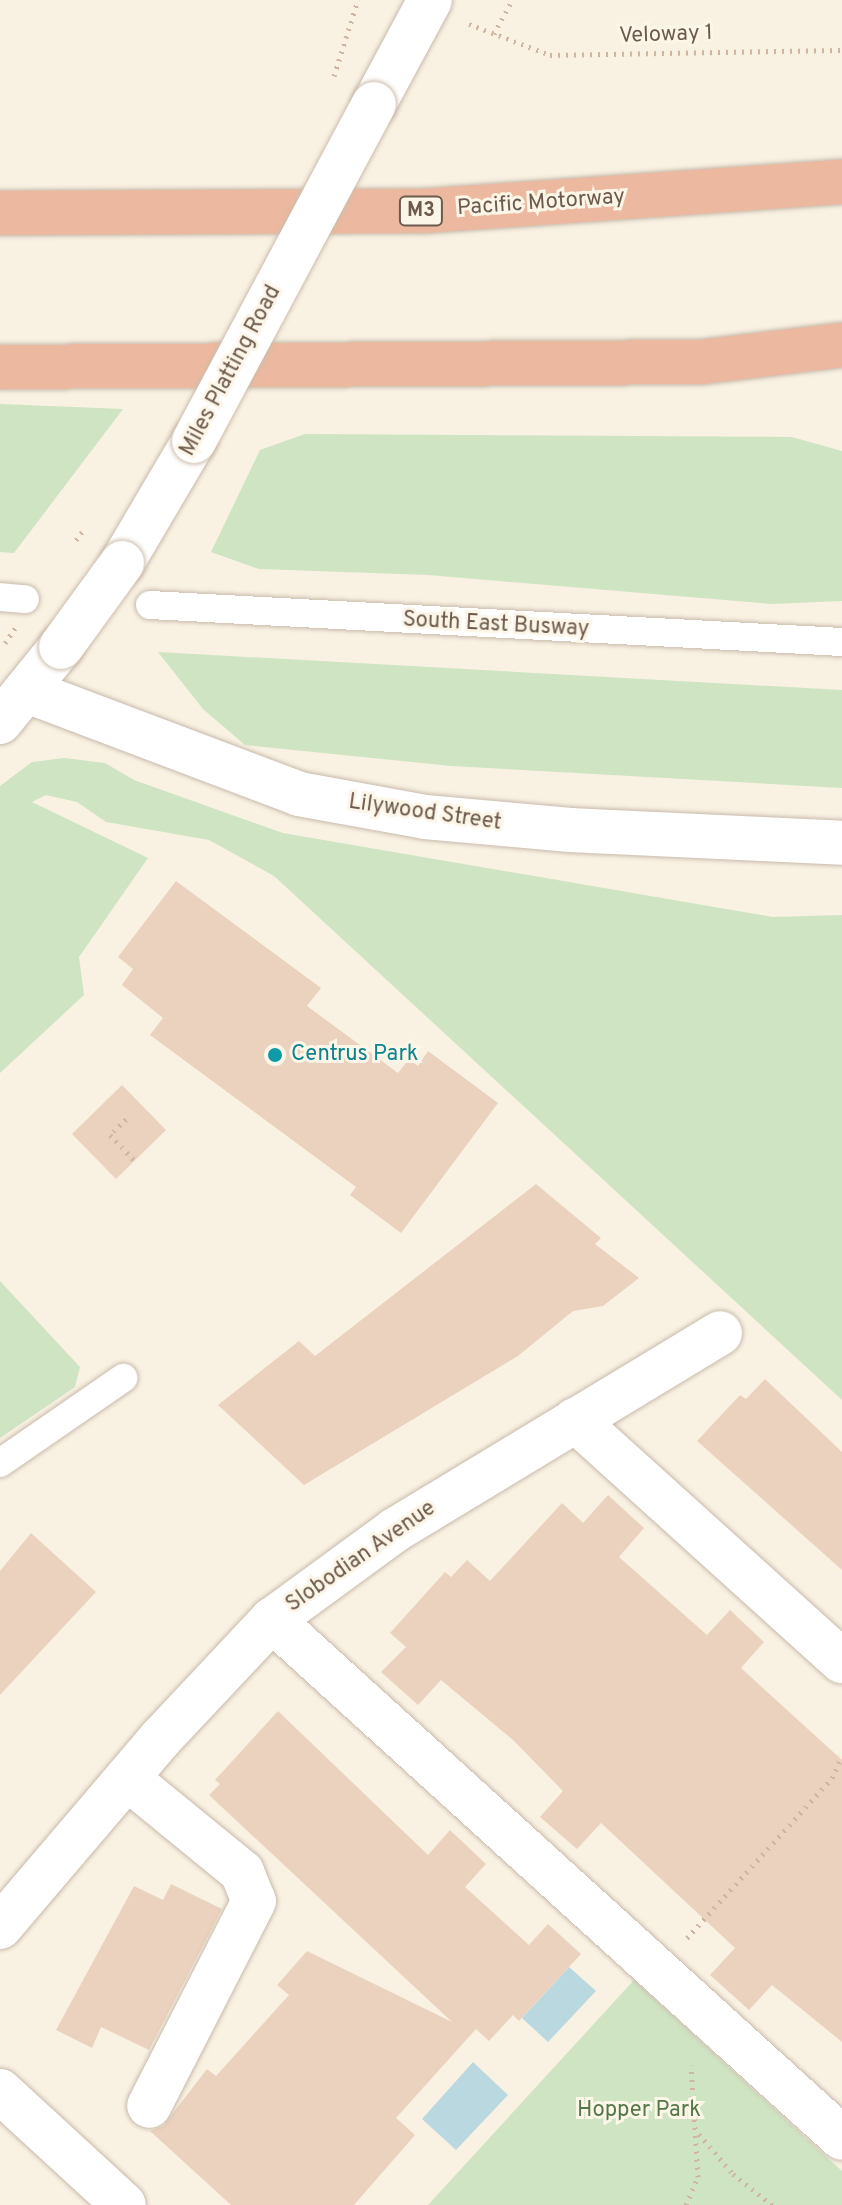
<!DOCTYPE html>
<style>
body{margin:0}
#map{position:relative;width:842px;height:2205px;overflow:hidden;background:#f9f2e3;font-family:Overpass,sans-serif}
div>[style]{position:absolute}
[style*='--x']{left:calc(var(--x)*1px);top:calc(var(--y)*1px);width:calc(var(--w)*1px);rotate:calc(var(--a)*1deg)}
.green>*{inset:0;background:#cfe4c3}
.water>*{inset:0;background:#bad8e0}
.building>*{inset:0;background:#ebd2be}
.path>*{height:5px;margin-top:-2.5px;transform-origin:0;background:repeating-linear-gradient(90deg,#cfb6a1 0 2px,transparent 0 8px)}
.roads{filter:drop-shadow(0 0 2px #c8baab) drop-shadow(0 0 2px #c8baab)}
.service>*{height:28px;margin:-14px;padding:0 14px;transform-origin:14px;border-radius:14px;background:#fff}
.minor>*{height:44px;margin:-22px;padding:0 22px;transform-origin:22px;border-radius:22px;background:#fff}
.tertiary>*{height:44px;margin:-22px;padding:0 22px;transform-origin:22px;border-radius:22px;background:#fff}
.secondary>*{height:44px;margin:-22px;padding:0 22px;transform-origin:22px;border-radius:22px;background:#fff}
.motorway>*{height:44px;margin:-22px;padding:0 22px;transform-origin:22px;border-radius:22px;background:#ecb9a0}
.path-bridge>*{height:5px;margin-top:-2.5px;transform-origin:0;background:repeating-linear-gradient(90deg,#cfb6a1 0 2px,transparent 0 8px)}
.bridges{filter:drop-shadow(0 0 2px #cdbcab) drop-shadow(0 0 2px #cdbcab)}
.secondary-bridge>*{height:44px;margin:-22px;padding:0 22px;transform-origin:22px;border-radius:22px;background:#fff}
.dots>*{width:22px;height:22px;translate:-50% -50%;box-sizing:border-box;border:4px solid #fcf6e8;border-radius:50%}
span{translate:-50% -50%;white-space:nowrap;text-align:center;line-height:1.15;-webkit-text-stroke:6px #fcf6e8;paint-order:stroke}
.shield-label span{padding:2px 6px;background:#fcf6e8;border:2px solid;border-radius:6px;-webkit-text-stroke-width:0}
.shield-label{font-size:20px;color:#6d5a4c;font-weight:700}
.street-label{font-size:22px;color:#6d5a4c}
.culture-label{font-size:22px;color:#0d838f}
.left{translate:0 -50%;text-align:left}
.park-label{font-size:22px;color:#547849}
</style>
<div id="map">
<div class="green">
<div style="clip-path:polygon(0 404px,123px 409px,14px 553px,0 552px)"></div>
<div style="clip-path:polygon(305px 434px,792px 437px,842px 451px,842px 601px,772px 604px,428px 575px,259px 569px,211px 552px,260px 450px)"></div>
<div style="clip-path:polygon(158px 652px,842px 690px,842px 788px,451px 766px,245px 745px,203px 709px)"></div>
<div style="clip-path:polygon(64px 758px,105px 763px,134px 780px,283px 833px,773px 917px,842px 915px,842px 1400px,274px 876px,209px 840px,106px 822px,77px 802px,46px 795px,32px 802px,148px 858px,79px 957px,84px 995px,0 1073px,0 786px,32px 762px)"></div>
<div style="clip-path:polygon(0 1281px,80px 1367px,75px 1387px,0 1438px)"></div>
<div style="clip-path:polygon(634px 1980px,842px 2171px,842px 2205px,428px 2205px)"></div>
</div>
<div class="water">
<div style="clip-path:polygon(569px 1967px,596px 1991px,548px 2042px,522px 2018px)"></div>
<div style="clip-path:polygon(473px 2062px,508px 2095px,456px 2150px,422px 2119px)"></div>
</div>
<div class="building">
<div style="clip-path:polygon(176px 881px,321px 988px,307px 1006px,398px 1073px,409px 1059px,418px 1066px,428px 1051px,498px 1103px,401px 1233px,350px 1195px,356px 1187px,150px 1035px,163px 1018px,122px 985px,133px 969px,118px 957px)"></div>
<div style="clip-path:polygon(122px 1085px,166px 1130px,116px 1179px,72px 1134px)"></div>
<div style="clip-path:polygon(536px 1184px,601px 1238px,595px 1244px,639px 1278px,603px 1306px,573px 1311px,518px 1356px,304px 1485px,218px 1405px,299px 1341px,315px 1356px)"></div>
<div style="clip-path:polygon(765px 1379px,842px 1452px,842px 1570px,697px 1441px,740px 1395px,746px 1399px)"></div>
<div style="clip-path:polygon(608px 1495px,644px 1528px,619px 1557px,707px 1635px,730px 1610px,764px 1642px,741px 1668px,842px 1760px,842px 2042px,772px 1985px,749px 2010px,710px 1975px,735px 1948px,601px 1823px,577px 1849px,540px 1817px,563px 1791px,513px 1740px,441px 1680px,418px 1705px,381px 1672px,406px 1647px,390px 1633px,445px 1572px,451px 1577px,467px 1560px,490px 1581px,562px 1503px,583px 1523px)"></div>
<div style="clip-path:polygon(31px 1533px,96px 1592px,0 1695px,0 1571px)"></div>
<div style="clip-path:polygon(278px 1711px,428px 1855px,450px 1830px,467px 1846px,486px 1864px,465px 1887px,529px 1945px,548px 1924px,581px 1954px,519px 2021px,513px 2015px,489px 2041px,476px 2029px,396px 2118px,415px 2135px,354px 2205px,231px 2205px,150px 2131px,163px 2126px,207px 2069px,216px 2076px,289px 1995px,277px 1985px,307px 1951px,452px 2022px,209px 1795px,220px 1784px,215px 1780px)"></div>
<div style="clip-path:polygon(171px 1884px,222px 1909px,149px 2050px,101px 2027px,92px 2048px,56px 2030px,134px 1886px,163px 1900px)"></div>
</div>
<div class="path">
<div style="--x:469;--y:24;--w:87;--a:20.9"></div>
<div style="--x:550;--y:55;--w:292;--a:-1"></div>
<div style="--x:494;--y:34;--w:38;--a:-62"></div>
<div style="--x:334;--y:76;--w:80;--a:-72.5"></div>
<div style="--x:126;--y:1119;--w:23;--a:135"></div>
<div style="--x:110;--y:1135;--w:36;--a:46"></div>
<div style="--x:687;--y:1938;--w:216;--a:-47.8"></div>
<div style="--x:832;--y:1778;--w:24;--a:-66"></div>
<div style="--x:699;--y:2134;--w:52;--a:49.6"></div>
<div style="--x:733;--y:2174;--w:50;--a:38.5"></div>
<div style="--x:686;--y:2205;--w:30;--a:-67"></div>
<div style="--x:698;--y:2177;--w:112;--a:-93.6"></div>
</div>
<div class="roads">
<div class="service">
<div style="--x:0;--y:597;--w:25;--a:5"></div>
<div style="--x:150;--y:605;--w:693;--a:3.06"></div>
<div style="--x:0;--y:1463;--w:150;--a:-34.6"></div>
</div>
<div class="minor">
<div style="--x:27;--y:691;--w:291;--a:20.7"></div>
<div style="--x:299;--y:794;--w:128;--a:10.3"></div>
<div style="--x:425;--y:817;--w:146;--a:5.1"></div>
<div style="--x:570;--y:830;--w:272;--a:2.7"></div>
<div style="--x:575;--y:1420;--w:360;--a:42.1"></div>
<div style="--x:272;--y:1620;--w:770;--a:42.26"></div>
<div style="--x:127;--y:1778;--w:149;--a:39.3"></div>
<div style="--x:242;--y:1872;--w:31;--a:68"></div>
<div style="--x:254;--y:1901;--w:230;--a:117.1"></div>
<div style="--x:0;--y:1927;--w:248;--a:-49.6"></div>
<div style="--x:161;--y:1738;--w:162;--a:-46.8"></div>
<div style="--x:272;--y:1620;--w:152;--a:-36.2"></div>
<div style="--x:395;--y:1530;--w:380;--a:-31.2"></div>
</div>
<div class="tertiary">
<div style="--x:0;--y:2091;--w:168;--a:42.6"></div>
</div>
<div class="secondary">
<div style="--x:374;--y:104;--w:118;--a:-61.7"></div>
<div style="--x:122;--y:563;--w:142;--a:-59.5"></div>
<div style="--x:0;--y:722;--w:97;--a:-50.9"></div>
</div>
<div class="motorway">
<div style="--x:0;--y:213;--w:424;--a:-0.3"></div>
<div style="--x:424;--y:211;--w:419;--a:-4"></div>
<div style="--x:0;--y:367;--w:701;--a:-0.41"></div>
<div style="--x:701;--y:362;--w:142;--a:-6.9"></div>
</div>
</div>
<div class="path-bridge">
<div style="--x:76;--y:540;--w:11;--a:-52"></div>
<div style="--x:5;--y:643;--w:23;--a:-56"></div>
</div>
<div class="bridges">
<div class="secondary-bridge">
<div style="--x:194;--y:441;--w:382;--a:-61.9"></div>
<div style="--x:61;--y:647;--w:104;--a:-54"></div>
</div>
</div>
<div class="dots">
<div style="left:275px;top:1055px;background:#0f9aa8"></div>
</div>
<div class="shield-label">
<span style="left:421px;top:211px">M3</span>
</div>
<div class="street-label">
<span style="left:666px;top:35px;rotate:-2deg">Veloway 1</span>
<span style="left:541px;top:203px;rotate:-4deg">Pacific Motorway</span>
<span style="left:231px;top:371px;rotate:-62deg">Miles Platting Road</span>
<span style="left:496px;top:625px;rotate:3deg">South East Busway</span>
<span style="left:425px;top:813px;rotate:8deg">Lilywood Street</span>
<span style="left:361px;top:1557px;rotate:-35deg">Slobodian Avenue</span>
</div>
<div class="culture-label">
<span class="left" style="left:291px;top:1055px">Centrus Park</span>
</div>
<div class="park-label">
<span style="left:639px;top:2111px">Hopper Park</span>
</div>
</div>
